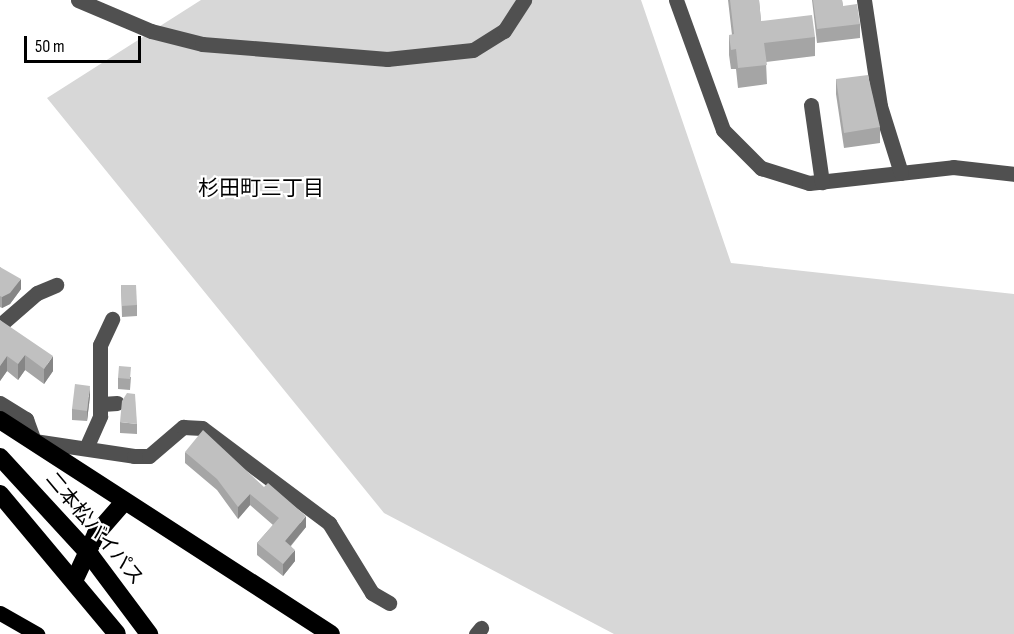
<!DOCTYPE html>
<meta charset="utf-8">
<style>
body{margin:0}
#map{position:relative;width:1014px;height:634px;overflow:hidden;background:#fff;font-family:"Sofia Sans Condensed","Noto Sans JP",sans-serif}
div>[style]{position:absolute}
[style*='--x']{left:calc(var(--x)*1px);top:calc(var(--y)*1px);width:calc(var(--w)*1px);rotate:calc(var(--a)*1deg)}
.green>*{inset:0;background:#d7d7d7}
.minor>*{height:15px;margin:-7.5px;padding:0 7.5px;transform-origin:7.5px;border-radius:7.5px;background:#505050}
.major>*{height:15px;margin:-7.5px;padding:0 7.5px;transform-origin:7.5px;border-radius:7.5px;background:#000}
.highway>*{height:18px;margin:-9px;padding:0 9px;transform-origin:9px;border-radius:9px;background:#000}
.wall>*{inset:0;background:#a5a5a5}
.shaded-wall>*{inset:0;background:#868686}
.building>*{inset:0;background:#c0c0c0}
span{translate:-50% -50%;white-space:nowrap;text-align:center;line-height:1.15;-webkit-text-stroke:4.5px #fff;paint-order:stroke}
.street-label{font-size:20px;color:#000}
.neighbourhood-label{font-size:21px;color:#000}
.scale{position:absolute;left:24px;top:36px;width:117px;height:27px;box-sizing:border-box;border:3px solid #000;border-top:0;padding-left:8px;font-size:18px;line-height:21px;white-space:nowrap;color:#000;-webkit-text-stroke:4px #fff;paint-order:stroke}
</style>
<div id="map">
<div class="green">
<div style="clip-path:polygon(201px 0,641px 0,731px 263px,1014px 294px,1014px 634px,614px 634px,384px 513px,47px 98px)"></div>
</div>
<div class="minor">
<div style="--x:78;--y:0;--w:79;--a:23"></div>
<div style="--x:151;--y:31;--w:53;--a:14.3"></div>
<div style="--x:202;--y:44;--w:186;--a:4.6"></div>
<div style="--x:387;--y:59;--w:86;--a:-6"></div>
<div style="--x:473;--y:50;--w:36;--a:-32"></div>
<div style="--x:504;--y:31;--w:37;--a:-57"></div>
<div style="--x:676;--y:0;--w:138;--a:70.1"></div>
<div style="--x:723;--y:130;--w:54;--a:45"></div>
<div style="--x:761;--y:168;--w:50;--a:17.4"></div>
<div style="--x:809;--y:183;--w:145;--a:-6.3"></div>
<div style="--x:953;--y:167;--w:61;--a:6.5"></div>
<div style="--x:864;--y:0;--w:107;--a:81.4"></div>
<div style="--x:880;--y:106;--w:70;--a:72.6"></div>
<div style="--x:811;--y:105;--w:78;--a:81.9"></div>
<div style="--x:0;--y:325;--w:49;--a:-40.9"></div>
<div style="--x:37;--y:293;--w:21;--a:-23"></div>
<div style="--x:0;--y:403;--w:31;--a:32"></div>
<div style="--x:26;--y:419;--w:23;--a:70"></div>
<div style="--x:34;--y:441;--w:101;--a:8.5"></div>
<div style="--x:134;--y:456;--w:15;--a:0"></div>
<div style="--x:149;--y:456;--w:45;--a:-40.5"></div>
<div style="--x:183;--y:427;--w:19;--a:3"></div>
<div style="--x:202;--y:428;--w:159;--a:36.8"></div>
<div style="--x:329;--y:523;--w:82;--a:58.4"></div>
<div style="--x:372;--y:593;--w:20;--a:30"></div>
<div style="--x:102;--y:404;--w:15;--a:-4"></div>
<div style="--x:86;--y:448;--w:35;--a:-66"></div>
<div style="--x:100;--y:416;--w:71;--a:-90"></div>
<div style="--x:100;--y:345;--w:29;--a:-65"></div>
<div style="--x:476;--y:634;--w:8;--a:-50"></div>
</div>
<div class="major">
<div style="--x:0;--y:613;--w:43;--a:29.6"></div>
</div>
<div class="highway">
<div style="--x:0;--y:420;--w:394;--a:32.9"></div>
<div style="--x:0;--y:457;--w:133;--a:47.4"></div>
<div style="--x:90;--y:555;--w:99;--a:53.2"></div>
<div style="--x:0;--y:494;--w:182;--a:50.1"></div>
<div style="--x:74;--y:581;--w:52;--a:-64.9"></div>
<div style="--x:96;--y:534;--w:41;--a:-48.9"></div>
</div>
<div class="wall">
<div style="clip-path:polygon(728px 0,759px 0,761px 21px,815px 37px,815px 56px,766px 62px,767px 84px,738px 88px,736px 69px,731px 69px,729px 55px,729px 35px,732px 35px)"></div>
<div style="clip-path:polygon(812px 0,842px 0,843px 6px,860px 24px,860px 38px,817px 43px)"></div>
<div style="clip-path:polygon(836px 79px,880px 127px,880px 143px,844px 148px,836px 94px)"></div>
<div style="clip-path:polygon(0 267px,21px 289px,10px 304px,2px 308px,0 307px)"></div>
<div style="clip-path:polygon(121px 285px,137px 305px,137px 316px,122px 317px)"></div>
<div style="clip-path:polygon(0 320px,53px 371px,44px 384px,25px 370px,18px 380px,7px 371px,0 381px)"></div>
<div style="clip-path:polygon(131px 377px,130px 390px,118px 389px,118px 378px)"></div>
<div style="clip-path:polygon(90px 396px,87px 421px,72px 420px,72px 409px)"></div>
<div style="clip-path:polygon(120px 422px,137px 424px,137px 434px,120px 433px)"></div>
<div style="clip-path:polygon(185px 452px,306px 527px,291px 546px,295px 561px,283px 576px,257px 555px,257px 543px,273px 525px,250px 505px,238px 519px,217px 490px,185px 463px)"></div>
</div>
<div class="shaded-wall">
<div style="clip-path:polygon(21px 279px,21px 289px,10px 304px,2px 308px,2px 297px)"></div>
<div style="clip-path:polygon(25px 355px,25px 370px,18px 380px,18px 364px)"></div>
<div style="clip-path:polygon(7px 356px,7px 371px,0 381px,0 366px)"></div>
<div style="clip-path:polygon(53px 356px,53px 371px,44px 384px,44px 369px)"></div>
<div style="clip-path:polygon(90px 386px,90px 396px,87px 421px,87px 411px)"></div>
<div style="clip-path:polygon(250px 494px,250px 505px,238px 519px,238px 507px)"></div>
<div style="clip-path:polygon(306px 516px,306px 527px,285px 552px,285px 541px)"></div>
<div style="clip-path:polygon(295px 550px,295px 561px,283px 576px,283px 564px)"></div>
</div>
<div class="building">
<div style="clip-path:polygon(730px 0,759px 0,761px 21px,812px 15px,815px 37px,764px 43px,767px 65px,738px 68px,736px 49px,731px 50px,729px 35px,734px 34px)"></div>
<div style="clip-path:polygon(813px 0,842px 0,843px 6px,857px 4px,860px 24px,817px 29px)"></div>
<div style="clip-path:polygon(868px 75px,880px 127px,844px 133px,836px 79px)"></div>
<div style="clip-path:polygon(0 267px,21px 279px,10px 293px,2px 297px,0 296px)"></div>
<div style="clip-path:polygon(121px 285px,136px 285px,137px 305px,122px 306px)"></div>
<div style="clip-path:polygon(0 320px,53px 356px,44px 369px,25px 355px,18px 364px,7px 356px,0 366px)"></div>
<div style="clip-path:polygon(119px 366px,131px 367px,130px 379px,118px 378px)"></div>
<div style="clip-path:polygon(75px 384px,90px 386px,87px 411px,72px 409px)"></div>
<div style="clip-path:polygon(127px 393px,135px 394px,137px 424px,120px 422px,122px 401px)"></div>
<div style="clip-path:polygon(203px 430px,264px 487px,268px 483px,306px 516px,285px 541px,295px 550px,283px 564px,257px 543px,279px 518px,250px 494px,238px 507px,217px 479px,185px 452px)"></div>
</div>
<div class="street-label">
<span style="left:94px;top:529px;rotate:50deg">二本松バイパス</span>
</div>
<div class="neighbourhood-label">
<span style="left:261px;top:189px">杉田町三丁目</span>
</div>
<div class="scale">50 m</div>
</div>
